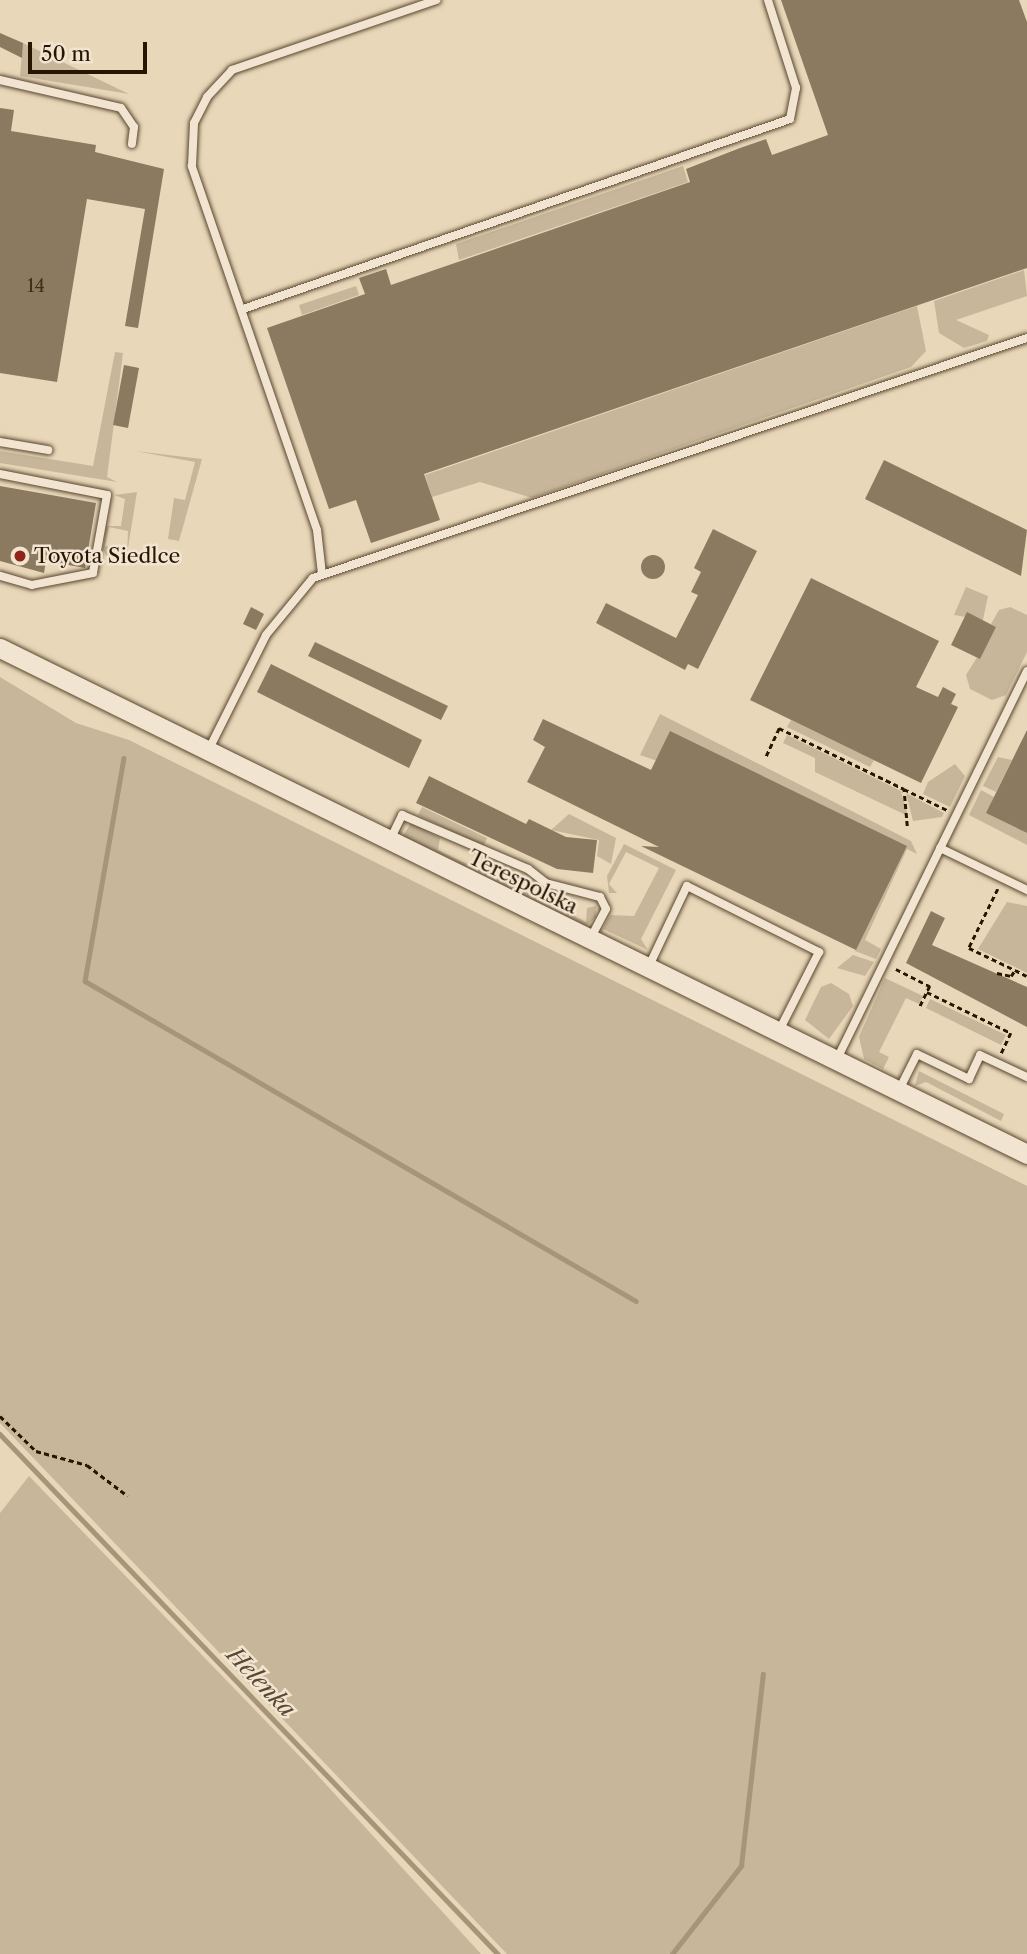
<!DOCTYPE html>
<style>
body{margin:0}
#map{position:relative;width:1027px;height:1954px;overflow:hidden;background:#e9d7b9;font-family:"Libre Caslon Text",serif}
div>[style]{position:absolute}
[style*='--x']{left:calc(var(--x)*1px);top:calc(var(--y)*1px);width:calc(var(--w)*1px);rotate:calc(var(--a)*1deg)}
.green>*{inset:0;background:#c8b69a}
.stream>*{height:4.5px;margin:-2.25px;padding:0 2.25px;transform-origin:2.25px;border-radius:2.25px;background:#a7957a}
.building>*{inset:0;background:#8c7a60}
.round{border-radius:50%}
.path>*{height:2.5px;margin-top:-1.25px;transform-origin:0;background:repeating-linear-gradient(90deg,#271500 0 5px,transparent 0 8.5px)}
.roads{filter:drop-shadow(0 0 2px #58462e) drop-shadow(0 0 2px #58462e)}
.service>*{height:8px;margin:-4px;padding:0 4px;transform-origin:4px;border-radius:4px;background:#f1e5d2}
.tertiary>*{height:19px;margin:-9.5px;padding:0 9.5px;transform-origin:9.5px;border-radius:9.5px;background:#f1e5d2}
.dots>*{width:19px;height:19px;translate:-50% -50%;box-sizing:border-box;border:4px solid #f1e5d2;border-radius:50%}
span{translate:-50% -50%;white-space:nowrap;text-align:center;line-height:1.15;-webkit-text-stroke:5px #f1e5d2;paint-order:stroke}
.number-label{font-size:18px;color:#402e18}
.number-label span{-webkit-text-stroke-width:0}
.poi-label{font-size:21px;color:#271500}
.left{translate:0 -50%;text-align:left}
.street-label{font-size:21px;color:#271500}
.water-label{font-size:23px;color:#5a4831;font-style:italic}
.scale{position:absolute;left:28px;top:42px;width:119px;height:32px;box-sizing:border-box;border:4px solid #271500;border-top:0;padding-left:9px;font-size:21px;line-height:24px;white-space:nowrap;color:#271500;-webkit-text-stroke:5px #f1e5d2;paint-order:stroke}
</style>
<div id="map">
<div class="green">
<div style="clip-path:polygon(23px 43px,129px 94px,20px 76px)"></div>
<div style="clip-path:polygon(683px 166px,688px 182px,459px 260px,456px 244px)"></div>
<div style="clip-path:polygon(1024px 270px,1027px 296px,956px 320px,989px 335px,987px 341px,964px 348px,939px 333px,934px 301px)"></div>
<div style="clip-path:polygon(356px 286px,359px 295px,302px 315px,299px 305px)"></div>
<div style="clip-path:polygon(917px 306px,926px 351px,911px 367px,532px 498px,480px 482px,432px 497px,425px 475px)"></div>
<div style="clip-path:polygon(115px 352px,123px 353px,107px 477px,117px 482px,0 463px,0 451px,93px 466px)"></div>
<div style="clip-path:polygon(135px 451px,202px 459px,179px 541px,168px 539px,174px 498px,185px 500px,195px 462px)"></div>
<div style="clip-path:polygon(137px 492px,127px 554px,128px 531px,109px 527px,105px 546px,114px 548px,107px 558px,103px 549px,106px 526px,121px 526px,125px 499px,114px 495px)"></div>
<div style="clip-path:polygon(966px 587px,988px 596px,983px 620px,954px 615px)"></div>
<div style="clip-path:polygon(1010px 607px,1027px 615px,1027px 652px,1006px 695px,992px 700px,970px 689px,966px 675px,996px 627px,991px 624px,999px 610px)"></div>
<div style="clip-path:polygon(0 677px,76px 723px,129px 740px,1027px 1186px,1027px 1954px,507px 1954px,0 1423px)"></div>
<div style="clip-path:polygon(660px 714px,911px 841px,917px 854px,907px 849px,865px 940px,881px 949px,876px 959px,855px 951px,906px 847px,640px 755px)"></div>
<div style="clip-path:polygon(791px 720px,874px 760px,870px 767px,787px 727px)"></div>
<div style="clip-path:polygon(787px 735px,901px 791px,908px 816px,815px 772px,815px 758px,783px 743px)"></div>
<div style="clip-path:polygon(998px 757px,1012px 760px,996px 792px,983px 786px)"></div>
<div style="clip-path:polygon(955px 764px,965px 776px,950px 807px,923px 794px,928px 782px)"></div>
<div style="clip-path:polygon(981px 790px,994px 797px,987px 813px,1027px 833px,1027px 845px,969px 815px)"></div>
<div style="clip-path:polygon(906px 793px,944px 813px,942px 817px,913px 821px)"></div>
<div style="clip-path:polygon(422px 807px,487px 838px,483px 847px,418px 815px)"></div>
<div style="clip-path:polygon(569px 814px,616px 838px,611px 864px,597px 856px,599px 840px,551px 830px)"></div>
<div style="clip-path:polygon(411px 823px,440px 838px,438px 850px,496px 878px,506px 866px,511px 885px,586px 922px,587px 908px,596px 906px,596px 917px,586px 926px,403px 836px)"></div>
<div style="clip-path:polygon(624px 844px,676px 870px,641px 939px,648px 950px,603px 929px,610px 915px,634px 916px,659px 868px,626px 852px,609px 884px,617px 893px,609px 893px,607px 876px)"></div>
<div style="clip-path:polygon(1007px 902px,1027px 906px,1027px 973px,978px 949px)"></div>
<div style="clip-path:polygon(853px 955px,874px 962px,865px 976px,837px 968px)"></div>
<div style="clip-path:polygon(885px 978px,923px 996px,919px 1004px,906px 998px,879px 1052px,889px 1057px,883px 1069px,864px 1059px,859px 1037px)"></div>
<div style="clip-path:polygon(831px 983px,849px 994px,853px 1006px,829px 1039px,805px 1020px,821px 987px)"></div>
<div style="clip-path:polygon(930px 999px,1006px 1035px,1001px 1045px,926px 1008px)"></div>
<div style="clip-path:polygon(919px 1071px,1004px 1114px,1001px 1121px,926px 1082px,915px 1086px)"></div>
<div style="clip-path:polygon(29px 1476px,311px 1768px,481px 1954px,0 1954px,0 1513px)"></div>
</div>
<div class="stream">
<div style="--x:124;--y:758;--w:226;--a:99.9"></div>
<div style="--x:85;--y:981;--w:637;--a:30.15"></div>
<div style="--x:0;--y:1434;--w:720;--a:46.24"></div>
<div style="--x:672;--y:1954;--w:112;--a:-51.9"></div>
<div style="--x:741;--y:1866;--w:193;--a:-83.5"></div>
</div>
<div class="building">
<div style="clip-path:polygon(781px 0,1019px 0,1027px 22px,1027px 268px,424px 474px,440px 520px,371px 543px,356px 500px,329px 509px,267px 328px,365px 294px,359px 278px,386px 269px,391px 285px,690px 182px,686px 169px,740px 148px,766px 139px,772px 155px,828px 135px)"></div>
<div style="clip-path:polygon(0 33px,23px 43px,22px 58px,0 47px)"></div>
<div style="clip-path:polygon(0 108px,14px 110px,11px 131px,96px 145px,95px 152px,164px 169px,138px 328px,125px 326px,145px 209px,87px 199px,57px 382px,0 373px)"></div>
<div style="clip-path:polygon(124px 365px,139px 368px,128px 428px,113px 425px)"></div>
<div style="clip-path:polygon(884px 460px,1027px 530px,1021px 576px,865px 499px)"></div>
<div style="clip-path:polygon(0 486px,96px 503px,85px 568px,46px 561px,44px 573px,0 561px)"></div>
<div style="clip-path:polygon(713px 529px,757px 551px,698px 669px,688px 664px,685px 670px,596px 623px,606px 603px,676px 638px,698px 595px,691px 592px,701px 572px,694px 568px)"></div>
<div class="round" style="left:641px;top:555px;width:24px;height:24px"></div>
<div style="clip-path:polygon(811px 578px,939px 641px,916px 687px,938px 697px,943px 687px,956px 694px,951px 704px,958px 707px,921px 783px,750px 700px)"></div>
<div style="clip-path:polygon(251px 607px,264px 614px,256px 630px,243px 624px)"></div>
<div style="clip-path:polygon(967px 612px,996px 627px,980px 659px,951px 645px)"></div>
<div style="clip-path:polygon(315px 642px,448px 706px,441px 720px,308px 656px)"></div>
<div style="clip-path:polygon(271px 664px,422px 740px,409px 768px,257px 692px)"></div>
<div style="clip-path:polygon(543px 719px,651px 770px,670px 731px,907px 846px,856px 950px,641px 846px,659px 847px,527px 782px,545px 747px,533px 740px)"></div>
<div style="clip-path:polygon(1027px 730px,1027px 833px,986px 813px)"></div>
<div style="clip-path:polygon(429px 776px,526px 824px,529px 819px,566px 837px,597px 840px,593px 873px,557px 869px,416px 803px)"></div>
<div style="clip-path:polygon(931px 911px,945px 918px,932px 945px,1027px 987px,1027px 1027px,906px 963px)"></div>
</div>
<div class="path">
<div style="--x:766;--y:756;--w:31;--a:-65"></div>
<div style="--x:779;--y:728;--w:139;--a:26"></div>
<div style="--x:907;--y:826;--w:37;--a:-95"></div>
<div style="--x:904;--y:789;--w:48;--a:26"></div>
<div style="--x:998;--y:889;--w:66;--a:116.2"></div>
<div style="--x:969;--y:948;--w:51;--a:25.6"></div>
<div style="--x:896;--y:969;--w:38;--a:27"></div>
<div style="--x:930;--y:986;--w:25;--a:116"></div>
<div style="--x:997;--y:973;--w:14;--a:12"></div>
<div style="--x:1011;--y:976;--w:7;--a:-56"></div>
<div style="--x:1015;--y:970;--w:13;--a:27"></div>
<div style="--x:927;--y:992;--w:93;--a:26"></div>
<div style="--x:1011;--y:1033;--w:23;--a:115"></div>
<div style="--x:0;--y:1416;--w:50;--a:44.2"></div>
<div style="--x:36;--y:1451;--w:53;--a:15.4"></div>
<div style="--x:87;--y:1465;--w:51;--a:37.1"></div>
</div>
<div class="roads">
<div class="service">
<div style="--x:0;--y:80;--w:124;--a:13"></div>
<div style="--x:121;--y:108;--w:23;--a:56"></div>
<div style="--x:134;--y:127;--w:17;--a:97"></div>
<div style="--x:243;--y:309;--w:579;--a:-19.15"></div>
<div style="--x:790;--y:119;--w:32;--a:-79"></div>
<div style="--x:796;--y:88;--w:92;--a:-107.7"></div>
<div style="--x:0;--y:442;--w:49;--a:9.5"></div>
<div style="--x:0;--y:474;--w:109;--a:11.1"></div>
<div style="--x:107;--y:495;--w:79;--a:100.2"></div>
<div style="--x:93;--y:573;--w:62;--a:168.9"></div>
<div style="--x:32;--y:585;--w:33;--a:-164"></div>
<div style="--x:322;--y:574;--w:44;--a:-96.5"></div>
<div style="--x:317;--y:530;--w:385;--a:-109"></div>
<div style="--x:192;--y:166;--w:43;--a:-87.3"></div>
<div style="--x:194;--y:123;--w:29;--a:-63"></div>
<div style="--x:207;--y:97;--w:37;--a:-47"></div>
<div style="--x:232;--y:70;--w:216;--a:-18.9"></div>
<div style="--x:209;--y:749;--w:127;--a:-63.4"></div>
<div style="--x:266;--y:635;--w:74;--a:-50.5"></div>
<div style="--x:313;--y:578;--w:753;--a:-18.58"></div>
<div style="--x:390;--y:840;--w:28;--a:-64"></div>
<div style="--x:402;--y:815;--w:137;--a:23.2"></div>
<div style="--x:528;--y:869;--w:23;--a:38"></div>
<div style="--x:546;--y:883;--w:56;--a:14.5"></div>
<div style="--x:600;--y:897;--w:13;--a:63"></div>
<div style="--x:606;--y:909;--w:32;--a:118"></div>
<div style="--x:940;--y:848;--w:97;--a:25.8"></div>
<div style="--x:648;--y:968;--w:91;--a:-64.6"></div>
<div style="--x:687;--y:886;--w:148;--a:26.6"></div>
<div style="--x:819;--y:952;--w:89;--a:116.9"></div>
<div style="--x:837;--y:1059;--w:432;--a:-63.9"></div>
<div style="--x:899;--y:1090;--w:40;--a:-63.4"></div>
<div style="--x:917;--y:1054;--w:58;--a:25.7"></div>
<div style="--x:969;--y:1079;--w:26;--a:-65"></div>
<div style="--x:980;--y:1055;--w:52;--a:25.1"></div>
</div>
<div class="tertiary">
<div style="--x:0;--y:648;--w:1145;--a:26.23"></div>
</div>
</div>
<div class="dots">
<div style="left:20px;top:556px;background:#8f2418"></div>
</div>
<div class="number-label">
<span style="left:36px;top:286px">14</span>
</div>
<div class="poi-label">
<span class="left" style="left:34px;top:556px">Toyota Siedlce</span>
</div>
<div class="street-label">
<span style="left:523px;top:882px;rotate:26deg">Terespolska</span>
</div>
<div class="water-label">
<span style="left:261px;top:1682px;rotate:46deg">Helenka</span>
</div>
<div class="scale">50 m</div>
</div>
